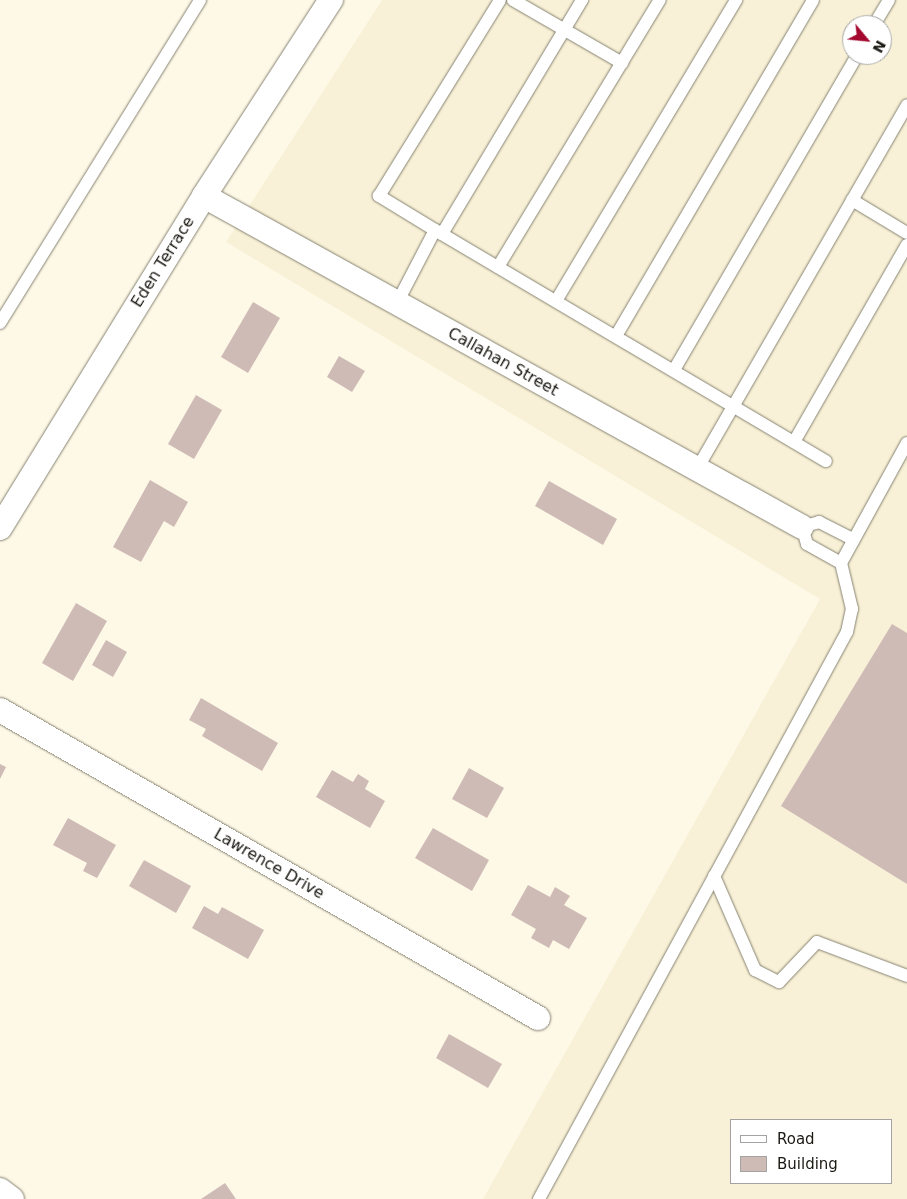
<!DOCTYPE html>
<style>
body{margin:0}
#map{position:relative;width:907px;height:1199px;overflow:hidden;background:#fef9e7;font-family:"DejaVu Sans",sans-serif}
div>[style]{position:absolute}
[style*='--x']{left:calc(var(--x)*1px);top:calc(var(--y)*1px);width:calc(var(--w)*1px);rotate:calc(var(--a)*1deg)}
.built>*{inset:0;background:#f8f1d7}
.building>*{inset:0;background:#cfbbb6}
.roads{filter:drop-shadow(0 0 1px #868272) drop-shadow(0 0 1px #868272)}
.lane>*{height:12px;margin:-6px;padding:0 6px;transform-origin:6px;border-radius:6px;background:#fff}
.street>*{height:24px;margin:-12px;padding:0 12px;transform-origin:12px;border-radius:12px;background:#fff}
span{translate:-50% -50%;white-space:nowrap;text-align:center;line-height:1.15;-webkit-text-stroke:5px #fff;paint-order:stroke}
.street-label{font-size:16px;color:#1b1913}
.legend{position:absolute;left:730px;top:1119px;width:162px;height:65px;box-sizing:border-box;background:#fff;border:1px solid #a4a3a1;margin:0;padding:6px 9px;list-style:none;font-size:15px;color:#1b1913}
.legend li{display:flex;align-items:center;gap:10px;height:25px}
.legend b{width:25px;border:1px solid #a4a3a1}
.north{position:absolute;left:842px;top:15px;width:50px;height:50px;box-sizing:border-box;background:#fff;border:1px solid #a4a3a1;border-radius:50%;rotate:118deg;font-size:14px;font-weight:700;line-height:20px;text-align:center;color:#1b1913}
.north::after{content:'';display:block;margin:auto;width:18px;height:22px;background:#a4082e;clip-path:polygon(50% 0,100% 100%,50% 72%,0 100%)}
</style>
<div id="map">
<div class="built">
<div style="clip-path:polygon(evenodd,382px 0,907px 0,907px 1199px,483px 1199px,820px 599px,226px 242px,382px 0,852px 25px,882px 25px,882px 55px,852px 55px,852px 25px,382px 0,731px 1120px,891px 1120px,891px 1183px,731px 1183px,731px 1120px)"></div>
</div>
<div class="building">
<div style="clip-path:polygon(253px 302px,280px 318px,248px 373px,221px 357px)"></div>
<div style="clip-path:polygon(339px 356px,365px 371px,352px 392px,327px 377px)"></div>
<div style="clip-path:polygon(196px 395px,222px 410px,194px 459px,168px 444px)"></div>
<div style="clip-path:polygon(150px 480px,188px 502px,174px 527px,164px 521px,141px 562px,113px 547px)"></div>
<div style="clip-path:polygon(549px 481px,617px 519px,603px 545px,535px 506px)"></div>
<div style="clip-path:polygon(76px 603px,107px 621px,73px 681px,42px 663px)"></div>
<div style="clip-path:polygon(892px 624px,907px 633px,907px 884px,781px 806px)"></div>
<div style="clip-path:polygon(106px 640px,127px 652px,113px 677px,92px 665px)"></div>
<div style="clip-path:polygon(201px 698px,278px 743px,262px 771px,202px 736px,206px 729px,189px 720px)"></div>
<div style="clip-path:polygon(0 764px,6px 767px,0 779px)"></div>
<div style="clip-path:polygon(469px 768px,504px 788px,487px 818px,452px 799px)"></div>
<div style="clip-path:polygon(332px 770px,353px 782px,358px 774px,369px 781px,365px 789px,385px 801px,370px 828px,316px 797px)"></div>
<div style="clip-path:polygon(68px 818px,116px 845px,97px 878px,83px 871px,87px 863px,53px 845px)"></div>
<div style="clip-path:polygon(433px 828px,489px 860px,472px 891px,415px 858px)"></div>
<div style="clip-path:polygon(144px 860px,191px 886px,176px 913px,129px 886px)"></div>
<div style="clip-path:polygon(528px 885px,550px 897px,555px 887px,570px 896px,564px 905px,587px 918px,569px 949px,553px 940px,549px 948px,531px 938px,536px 929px,511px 915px)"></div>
<div style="clip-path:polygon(204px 906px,218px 914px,222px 907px,264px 930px,248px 959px,192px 928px)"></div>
<div style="clip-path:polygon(449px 1034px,502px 1064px,488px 1088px,436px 1058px)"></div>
<div style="clip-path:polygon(225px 1183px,236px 1199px,201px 1199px)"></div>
</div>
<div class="roads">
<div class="lane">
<div style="--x:513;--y:0;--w:126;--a:30"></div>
<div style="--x:874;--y:25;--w:29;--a:-59"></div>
<div style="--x:852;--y:200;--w:64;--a:31"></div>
<div style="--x:435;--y:230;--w:66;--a:-148.7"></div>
<div style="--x:379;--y:196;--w:230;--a:-58.3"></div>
<div style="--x:442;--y:234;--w:273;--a:-59.1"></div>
<div style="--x:498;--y:267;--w:312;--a:-58.8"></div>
<div style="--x:556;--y:301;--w:351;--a:-59.1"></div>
<div style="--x:397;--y:303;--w:82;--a:-62.5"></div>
<div style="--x:435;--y:230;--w:454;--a:30.6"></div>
<div style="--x:0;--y:323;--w:380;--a:-58.2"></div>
<div style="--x:616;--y:336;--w:389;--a:-59.6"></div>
<div style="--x:674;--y:370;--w:364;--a:-59.8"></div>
<div style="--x:794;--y:442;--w:227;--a:-60.2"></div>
<div style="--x:697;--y:469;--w:420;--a:-60"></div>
<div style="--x:841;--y:563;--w:39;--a:-151"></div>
<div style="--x:807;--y:544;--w:18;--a:-106"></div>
<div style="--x:802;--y:527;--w:18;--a:-16"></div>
<div style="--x:819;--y:522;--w:39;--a:27"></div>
<div style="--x:714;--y:876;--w:103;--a:66.4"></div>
<div style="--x:755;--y:970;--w:27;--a:27"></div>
<div style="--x:779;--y:982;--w:55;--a:-46.5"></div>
<div style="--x:817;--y:942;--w:96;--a:20.7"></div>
<div style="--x:539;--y:1199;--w:645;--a:-61.49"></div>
<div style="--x:847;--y:632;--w:24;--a:-78"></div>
<div style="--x:852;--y:609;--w:47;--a:-103.4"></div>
<div style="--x:841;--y:563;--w:137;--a:-61.2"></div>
</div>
<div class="street">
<div style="--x:204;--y:196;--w:683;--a:28.97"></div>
<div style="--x:0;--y:528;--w:390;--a:-58.4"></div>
<div style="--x:204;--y:196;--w:234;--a:-57.1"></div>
<div style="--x:0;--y:710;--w:620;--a:29.79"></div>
<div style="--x:0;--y:1190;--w:15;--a:37"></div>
</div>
</div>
<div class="street-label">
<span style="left:163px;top:262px;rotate:-58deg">Eden Terrace</span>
<span style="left:503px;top:362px;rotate:29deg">Callahan Street</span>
<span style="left:269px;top:864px;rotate:30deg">Lawrence Drive</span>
</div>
<ul class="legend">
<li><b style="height:6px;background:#fff"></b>Road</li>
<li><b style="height:14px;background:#cfbbb6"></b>Building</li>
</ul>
<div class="north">N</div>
</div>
